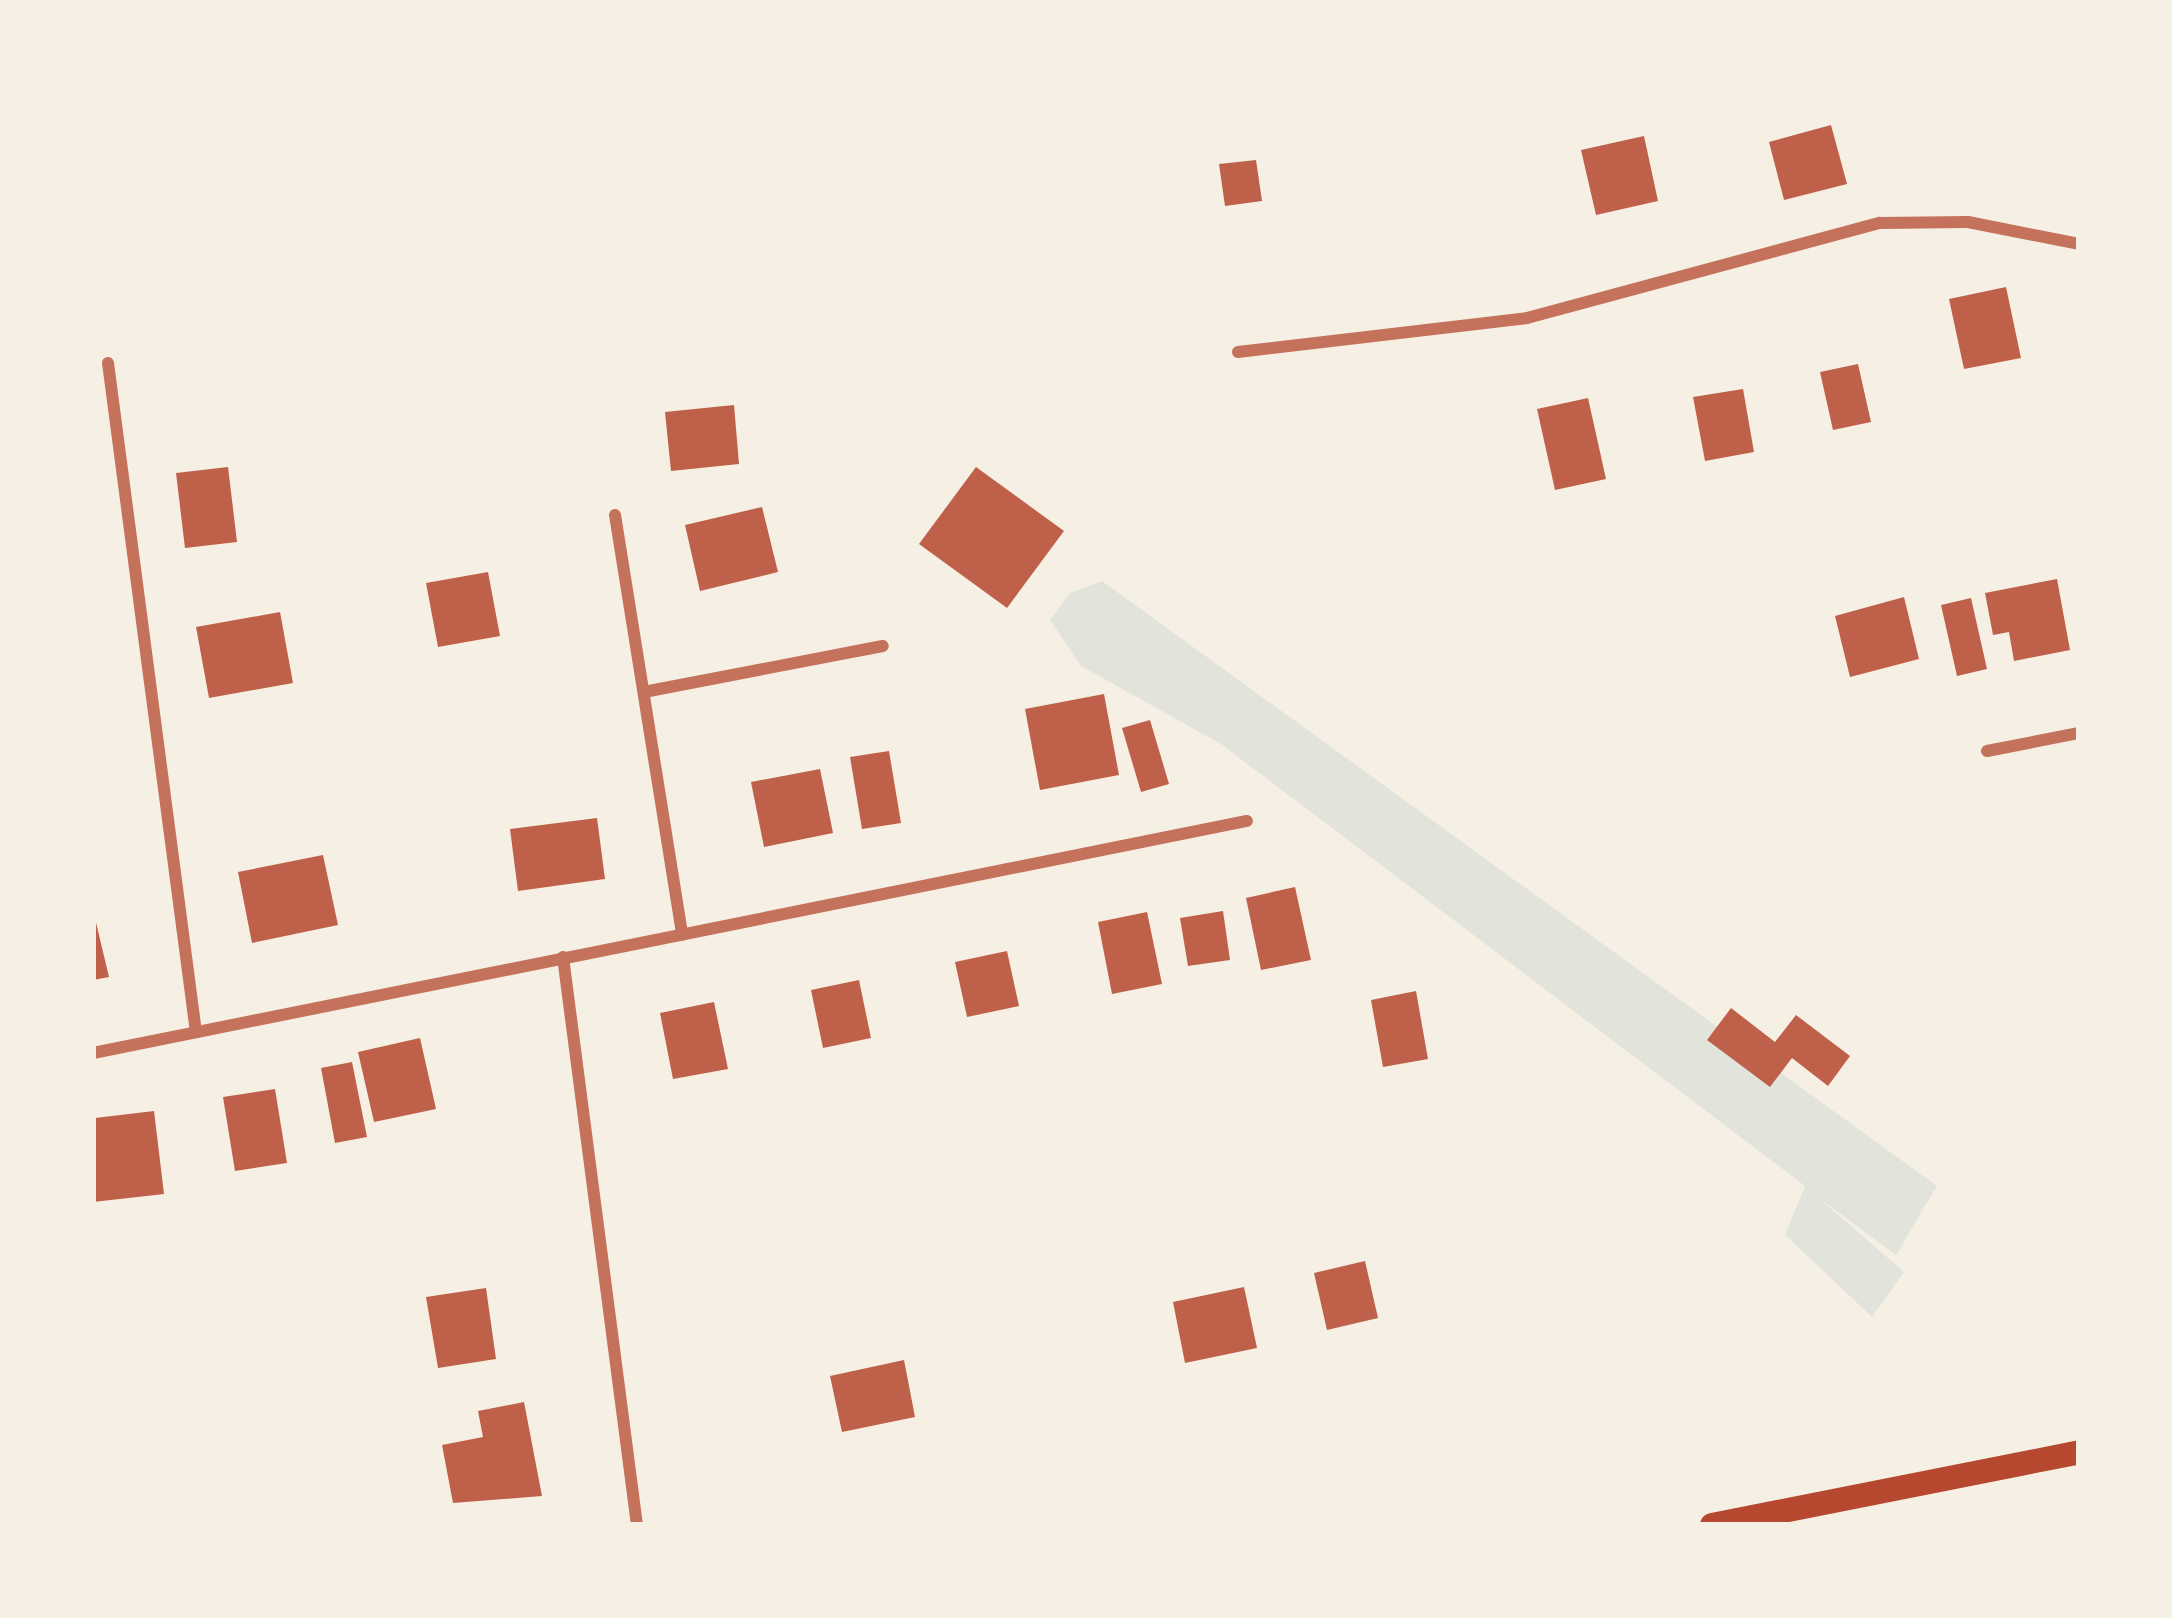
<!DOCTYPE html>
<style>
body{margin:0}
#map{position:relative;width:2172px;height:1618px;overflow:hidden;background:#f6efe4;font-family:"Golos Text",sans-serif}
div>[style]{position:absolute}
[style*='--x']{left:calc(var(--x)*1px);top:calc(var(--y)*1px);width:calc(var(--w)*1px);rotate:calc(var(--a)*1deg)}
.green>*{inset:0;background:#e2e4dc}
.building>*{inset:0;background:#bf614a}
.minor>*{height:12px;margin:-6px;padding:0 6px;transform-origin:6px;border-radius:6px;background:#c5725c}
.secondary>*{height:24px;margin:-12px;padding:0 12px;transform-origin:12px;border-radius:12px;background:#b5482f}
span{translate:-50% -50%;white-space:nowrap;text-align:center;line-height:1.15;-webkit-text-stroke:10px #f6efe4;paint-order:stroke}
.frame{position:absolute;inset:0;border:96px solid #f6efe4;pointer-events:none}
</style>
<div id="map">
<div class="green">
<div style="clip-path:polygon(1102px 581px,1937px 1186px,1896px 1255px,1819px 1198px,1904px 1272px,1872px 1317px,1785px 1235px,1805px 1186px,1221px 744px,1081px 666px,1050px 620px,1070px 593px)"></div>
</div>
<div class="building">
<div style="clip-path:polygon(1831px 125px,1847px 184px,1784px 200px,1769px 142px)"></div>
<div style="clip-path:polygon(1644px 136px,1658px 201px,1596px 215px,1581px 150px)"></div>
<div style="clip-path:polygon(1256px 160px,1262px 201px,1225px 206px,1219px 164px)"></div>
<div style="clip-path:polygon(2006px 287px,2021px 358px,1964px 369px,1949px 299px)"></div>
<div style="clip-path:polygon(1858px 364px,1871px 422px,1833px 430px,1820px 372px)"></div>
<div style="clip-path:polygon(1743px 389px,1754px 452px,1705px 461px,1693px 397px)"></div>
<div style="clip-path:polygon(1588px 398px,1606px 479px,1555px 490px,1537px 409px)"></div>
<div style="clip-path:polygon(734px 405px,739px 464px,671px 471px,665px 412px)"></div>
<div style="clip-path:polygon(228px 467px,237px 542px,185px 548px,176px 473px)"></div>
<div style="clip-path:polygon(976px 467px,1064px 531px,1007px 608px,919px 544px)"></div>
<div style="clip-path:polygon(762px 507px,778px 572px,700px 591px,685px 525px)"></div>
<div style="clip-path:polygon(488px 572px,500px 636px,438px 647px,426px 583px)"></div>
<div style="clip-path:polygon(2057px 579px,2070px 650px,2014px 661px,2009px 632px,1993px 635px,1985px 593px)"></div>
<div style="clip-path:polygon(1904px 597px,1919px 659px,1850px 677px,1835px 616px)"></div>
<div style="clip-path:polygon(1971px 598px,1987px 669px,1957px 676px,1941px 605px)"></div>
<div style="clip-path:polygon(280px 612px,293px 683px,209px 698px,196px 627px)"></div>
<div style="clip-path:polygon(1104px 694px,1119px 775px,1040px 790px,1025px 709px)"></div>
<div style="clip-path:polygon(1150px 720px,1169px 784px,1141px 792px,1122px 728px)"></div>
<div style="clip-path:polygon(889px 751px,901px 823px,862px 829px,850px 757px)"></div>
<div style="clip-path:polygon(820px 769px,833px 833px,764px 847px,751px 782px)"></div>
<div style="clip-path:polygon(597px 818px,605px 879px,518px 891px,510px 829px)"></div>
<div style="clip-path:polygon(323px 855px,338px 925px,252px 943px,238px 872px)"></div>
<div style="clip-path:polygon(1295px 887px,1311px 960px,1261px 970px,1246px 898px)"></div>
<div style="clip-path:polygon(93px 910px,109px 977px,93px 980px)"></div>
<div style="clip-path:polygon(1223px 911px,1230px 960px,1188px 966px,1180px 918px)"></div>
<div style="clip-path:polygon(1147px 912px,1162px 984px,1112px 994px,1098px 922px)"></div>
<div style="clip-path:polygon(1007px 951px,1019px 1006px,967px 1017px,955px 962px)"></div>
<div style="clip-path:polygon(859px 980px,871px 1038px,823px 1048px,811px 990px)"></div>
<div style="clip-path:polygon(1416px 991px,1428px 1059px,1383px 1067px,1371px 1000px)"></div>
<div style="clip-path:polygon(714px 1002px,728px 1069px,673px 1079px,660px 1013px)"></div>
<div style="clip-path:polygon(1731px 1008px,1775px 1042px,1796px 1015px,1850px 1056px,1828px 1086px,1792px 1058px,1770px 1087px,1707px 1040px)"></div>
<div style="clip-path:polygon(420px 1038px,436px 1109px,374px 1122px,358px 1052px)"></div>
<div style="clip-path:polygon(352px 1062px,367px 1137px,335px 1143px,321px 1068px)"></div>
<div style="clip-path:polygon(275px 1089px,287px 1163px,235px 1171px,223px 1097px)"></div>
<div style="clip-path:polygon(154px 1111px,164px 1194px,93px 1202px,95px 1118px)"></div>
<div style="clip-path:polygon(1365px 1261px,1378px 1318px,1327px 1330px,1314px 1273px)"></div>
<div style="clip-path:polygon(1244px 1287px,1257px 1348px,1185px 1363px,1173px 1302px)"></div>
<div style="clip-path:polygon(486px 1288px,496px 1359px,438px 1368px,426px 1297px)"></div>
<div style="clip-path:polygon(904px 1360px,915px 1417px,842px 1432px,830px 1376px)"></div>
<div style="clip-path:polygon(524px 1402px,542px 1496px,453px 1503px,442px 1445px,483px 1437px,478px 1411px)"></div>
</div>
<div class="minor">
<div style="--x:1238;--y:352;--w:291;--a:-6.7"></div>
<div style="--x:1527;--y:318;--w:366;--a:-15.1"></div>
<div style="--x:1880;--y:223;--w:88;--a:-0.7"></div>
<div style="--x:1968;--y:222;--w:113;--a:11.2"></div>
<div style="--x:108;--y:363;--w:675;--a:82.51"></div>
<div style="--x:615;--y:515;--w:425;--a:80.9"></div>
<div style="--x:649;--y:691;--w:238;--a:-10.9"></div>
<div style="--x:1987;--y:751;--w:94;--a:-11.1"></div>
<div style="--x:563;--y:957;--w:573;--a:82.58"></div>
<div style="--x:93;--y:1053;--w:1177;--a:-11.37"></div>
</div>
<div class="secondary">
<div style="--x:1712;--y:1525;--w:374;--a:-11.2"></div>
</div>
<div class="frame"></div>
</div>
